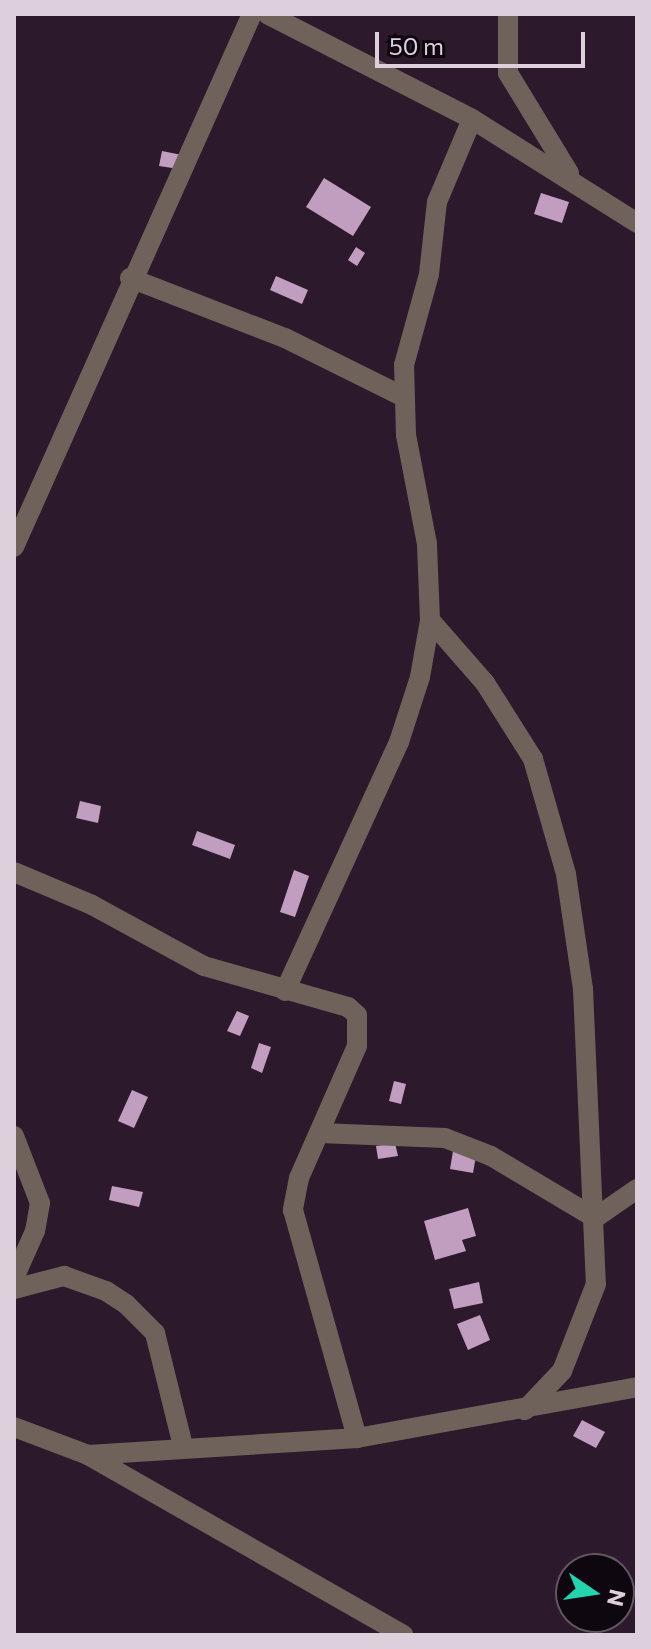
<!DOCTYPE html>
<style>
body{margin:0}
#map{position:relative;width:651px;height:1649px;overflow:hidden;background:#2c192b;font-family:Commissioner,sans-serif}
div>[style]{position:absolute}
[style*='--x']{left:calc(var(--x)*1px);top:calc(var(--y)*1px);width:calc(var(--w)*1px);rotate:calc(var(--a)*1deg)}
.building>*{inset:0;background:#c19ec0}
.minor>*{height:20px;margin:-10px;padding:0 10px;transform-origin:10px;border-radius:10px;background:#6e625a}
span{translate:-50% -50%;white-space:nowrap;text-align:center;line-height:1.15;-webkit-text-stroke:8px #0f070f;paint-order:stroke}
.frame{position:absolute;inset:0;border:16px solid #ddd0dc;pointer-events:none}
.north{position:absolute;left:555px;top:1553px;width:80px;height:80px;box-sizing:border-box;background:#0f070f;border:2px solid #615761;border-radius:50%;rotate:103deg;font-size:22px;font-weight:700;line-height:32px;text-align:center;color:#ddd0dc}
.north::after{content:'';display:block;margin:auto;width:28px;height:36px;background:#23d5af;clip-path:polygon(50% 0,100% 100%,50% 72%,0 100%)}
.scale{position:absolute;left:375px;top:32px;width:210px;height:36px;box-sizing:border-box;border:4px solid #ddd0dc;border-top:0;padding-left:10px;font-size:24px;line-height:28px;white-space:nowrap;color:#ddd0dc;-webkit-text-stroke:6px #0f070f;paint-order:stroke}
</style>
<div id="map">
<div class="building">
<div style="clip-path:polygon(162px 151px,182px 155px,179px 169px,159px 166px)"></div>
<div style="clip-path:polygon(324px 178px,371px 207px,353px 236px,306px 207px)"></div>
<div style="clip-path:polygon(541px 193px,569px 202px,562px 223px,534px 214px)"></div>
<div style="clip-path:polygon(356px 247px,365px 253px,357px 266px,348px 260px)"></div>
<div style="clip-path:polygon(276px 276px,308px 290px,302px 304px,270px 290px)"></div>
<div style="clip-path:polygon(80px 801px,101px 806px,98px 823px,76px 818px)"></div>
<div style="clip-path:polygon(197px 831px,235px 845px,230px 859px,192px 845px)"></div>
<div style="clip-path:polygon(294px 870px,309px 876px,295px 917px,280px 912px)"></div>
<div style="clip-path:polygon(237px 1011px,249px 1016px,240px 1036px,227px 1031px)"></div>
<div style="clip-path:polygon(259px 1043px,271px 1047px,262px 1073px,251px 1068px)"></div>
<div style="clip-path:polygon(394px 1081px,406px 1084px,401px 1104px,389px 1101px)"></div>
<div style="clip-path:polygon(132px 1090px,148px 1097px,134px 1128px,118px 1121px)"></div>
<div style="clip-path:polygon(395px 1143px,398px 1156px,378px 1159px,376px 1146px)"></div>
<div style="clip-path:polygon(453px 1151px,476px 1156px,473px 1173px,450px 1169px)"></div>
<div style="clip-path:polygon(112px 1186px,143px 1192px,139px 1207px,109px 1200px)"></div>
<div style="clip-path:polygon(468px 1208px,476px 1236px,462px 1240px,466px 1251px,435px 1260px,424px 1221px)"></div>
<div style="clip-path:polygon(479px 1282px,483px 1303px,454px 1309px,449px 1289px)"></div>
<div style="clip-path:polygon(480px 1315px,490px 1340px,468px 1350px,457px 1324px)"></div>
<div style="clip-path:polygon(582px 1420px,605px 1432px,596px 1448px,573px 1436px)"></div>
</div>
<div class="minor">
<div style="--x:267;--y:14;--w:230;--a:27.1"></div>
<div style="--x:472;--y:119;--w:195;--a:32.2"></div>
<div style="--x:508;--y:14;--w:59;--a:90"></div>
<div style="--x:508;--y:73;--w:117;--a:58.6"></div>
<div style="--x:130;--y:278;--w:166;--a:21.2"></div>
<div style="--x:285;--y:338;--w:131;--a:26.4"></div>
<div style="--x:14;--y:547;--w:584;--a:-65.94"></div>
<div style="--x:430;--y:620;--w:84;--a:48.9"></div>
<div style="--x:485;--y:683;--w:90;--a:57.7"></div>
<div style="--x:533;--y:759;--w:120;--a:74"></div>
<div style="--x:566;--y:874;--w:116;--a:81.6"></div>
<div style="--x:583;--y:989;--w:295;--a:87.5"></div>
<div style="--x:596;--y:1284;--w:93;--a:111.3"></div>
<div style="--x:562;--y:1371;--w:54;--a:133.5"></div>
<div style="--x:14;--y:872;--w:85;--a:22.9"></div>
<div style="--x:92;--y:905;--w:128;--a:28.6"></div>
<div style="--x:204;--y:966;--w:150;--a:15.9"></div>
<div style="--x:348;--y:1007;--w:12;--a:42"></div>
<div style="--x:357;--y:1015;--w:31;--a:90"></div>
<div style="--x:357;--y:1046;--w:144;--a:113.7"></div>
<div style="--x:299;--y:1178;--w:33;--a:101"></div>
<div style="--x:293;--y:1210;--w:237;--a:74.3"></div>
<div style="--x:285;--y:991;--w:274;--a:-65.4"></div>
<div style="--x:399;--y:742;--w:68;--a:-72.1"></div>
<div style="--x:420;--y:677;--w:58;--a:-80"></div>
<div style="--x:430;--y:620;--w:76;--a:-92.3"></div>
<div style="--x:427;--y:544;--w:111;--a:-100.9"></div>
<div style="--x:406;--y:435;--w:70;--a:-91.6"></div>
<div style="--x:404;--y:365;--w:94;--a:-74.6"></div>
<div style="--x:429;--y:274;--w:72;--a:-83.7"></div>
<div style="--x:437;--y:202;--w:90;--a:-67.1"></div>
<div style="--x:320;--y:1133;--w:125;--a:2.3"></div>
<div style="--x:445;--y:1138;--w:49;--a:21.4"></div>
<div style="--x:491;--y:1156;--w:121;--a:30.8"></div>
<div style="--x:595;--y:1218;--w:51;--a:-34.6"></div>
<div style="--x:14;--y:1136;--w:72;--a:68.8"></div>
<div style="--x:40;--y:1203;--w:28;--a:100"></div>
<div style="--x:35;--y:1231;--w:51;--a:114.1"></div>
<div style="--x:14;--y:1289;--w:52;--a:-14.6"></div>
<div style="--x:64;--y:1276;--w:45;--a:19.7"></div>
<div style="--x:106;--y:1291;--w:24;--a:33"></div>
<div style="--x:126;--y:1304;--w:41;--a:45"></div>
<div style="--x:155;--y:1333;--w:116;--a:76.1"></div>
<div style="--x:14;--y:1427;--w:79;--a:20.7"></div>
<div style="--x:88;--y:1455;--w:363;--a:29.7"></div>
<div style="--x:88;--y:1455;--w:270;--a:-3.6"></div>
<div style="--x:357;--y:1438;--w:285;--a:-10.3"></div>
</div>
<div class="frame"></div>
<div class="north">N</div>
<div class="scale">50 m</div>
</div>
